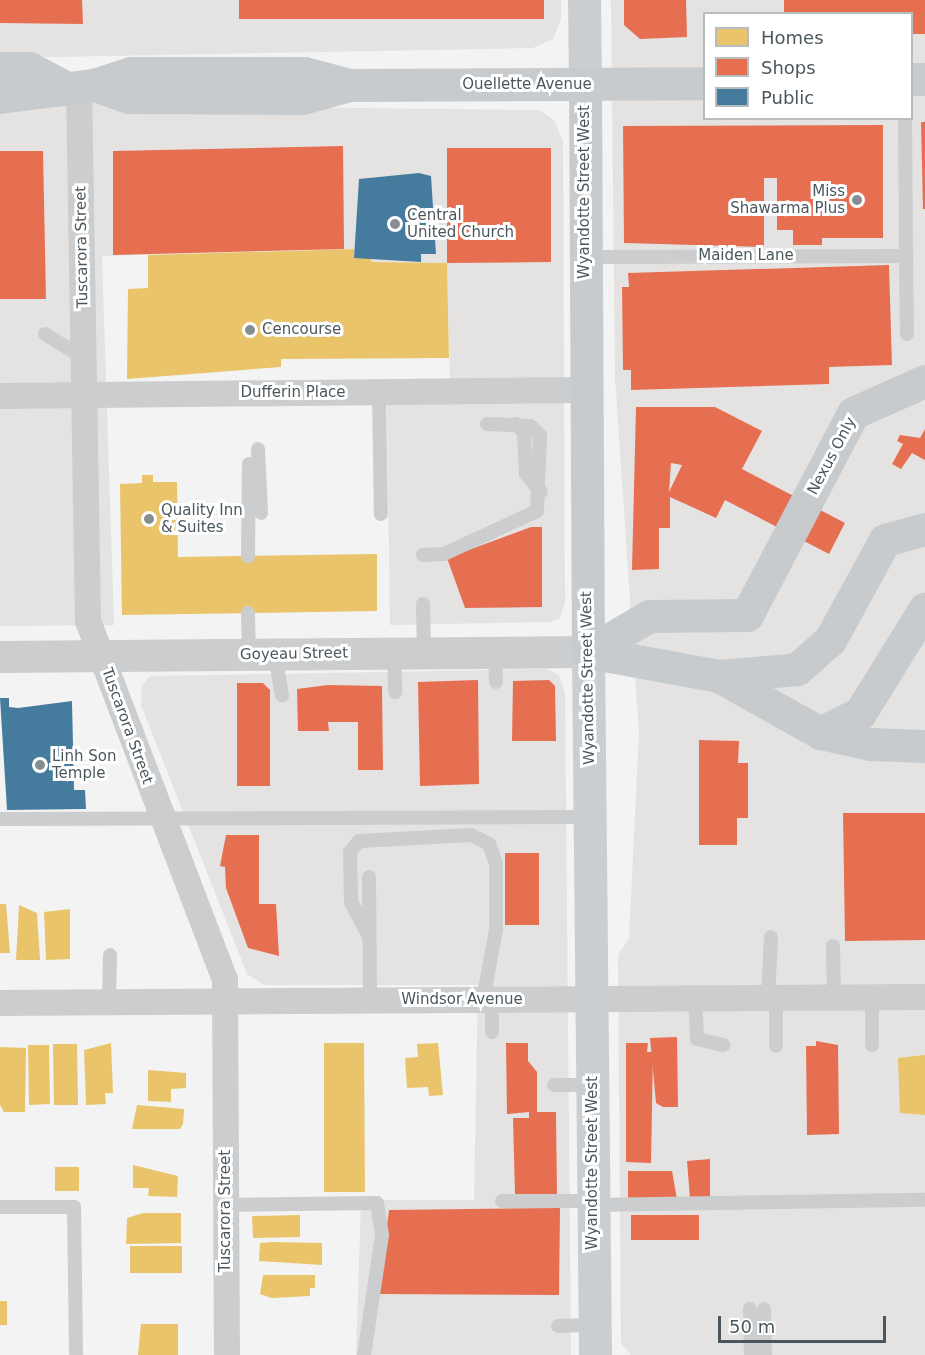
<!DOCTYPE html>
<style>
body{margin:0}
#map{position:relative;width:925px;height:1355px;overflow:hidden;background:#f3f3f3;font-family:"DejaVu Sans",sans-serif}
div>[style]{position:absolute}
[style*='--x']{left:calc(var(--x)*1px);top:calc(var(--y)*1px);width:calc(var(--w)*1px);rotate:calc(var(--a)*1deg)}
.commercial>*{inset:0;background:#e4e3e1}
.homes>*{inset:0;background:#e9c46a}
.shops>*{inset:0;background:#e76f51}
.public>*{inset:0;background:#457b9d}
.service>*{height:14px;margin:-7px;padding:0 7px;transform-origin:7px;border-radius:7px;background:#cbcdce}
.minor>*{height:26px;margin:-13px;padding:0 13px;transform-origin:13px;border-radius:13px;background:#cbcdce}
.tertiary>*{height:32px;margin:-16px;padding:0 16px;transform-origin:16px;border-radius:16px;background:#cbcdce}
.secondary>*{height:33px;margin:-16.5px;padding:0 16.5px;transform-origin:16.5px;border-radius:16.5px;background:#cbced0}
.primary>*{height:33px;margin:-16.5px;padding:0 16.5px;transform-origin:16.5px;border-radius:16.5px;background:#c8cbce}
.dots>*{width:16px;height:16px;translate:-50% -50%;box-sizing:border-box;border:3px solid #fff;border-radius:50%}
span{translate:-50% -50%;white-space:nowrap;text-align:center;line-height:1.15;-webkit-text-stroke:6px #fff;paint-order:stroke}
.street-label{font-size:15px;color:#4b575e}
.poi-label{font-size:15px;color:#4b575e}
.right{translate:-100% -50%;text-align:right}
.left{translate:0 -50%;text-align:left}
.legend{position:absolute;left:703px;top:12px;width:210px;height:108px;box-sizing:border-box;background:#fff;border:2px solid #b7bcbf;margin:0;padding:8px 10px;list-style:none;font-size:18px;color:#4b575e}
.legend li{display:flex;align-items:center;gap:12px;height:30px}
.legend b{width:30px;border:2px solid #b7bcbf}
.scale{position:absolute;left:718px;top:1316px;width:168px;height:27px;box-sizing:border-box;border:3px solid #4b575e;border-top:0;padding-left:8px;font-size:18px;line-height:21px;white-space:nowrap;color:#4b575e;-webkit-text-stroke:4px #fff;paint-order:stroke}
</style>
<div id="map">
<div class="commercial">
<div style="clip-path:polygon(0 0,561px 0,561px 20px,553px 39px,533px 48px,0 58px)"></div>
<div style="clip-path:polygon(evenodd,611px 0,925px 0,925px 1355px,631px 1355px,621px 1343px,618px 955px,629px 938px,639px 733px,615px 377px,611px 0,704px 14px,912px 14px,912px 118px,704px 118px,704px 14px)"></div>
<div style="clip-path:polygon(20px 97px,193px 106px,539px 110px,554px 120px,563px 141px,565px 602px,560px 618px,551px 622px,390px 625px,387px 404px,450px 379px,447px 263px,371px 262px,354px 258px,354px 249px,344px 249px,102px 256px,114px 625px,0 626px,0 99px)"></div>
<div style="clip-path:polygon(546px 669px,559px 675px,565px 693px,571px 1355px,356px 1355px,361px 1200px,474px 1200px,478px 985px,264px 985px,247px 974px,141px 705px,142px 685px,150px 676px)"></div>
</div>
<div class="homes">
<div style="clip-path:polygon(354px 249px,354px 258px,371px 258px,371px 262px,447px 263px,449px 358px,281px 359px,281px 367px,127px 379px,128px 289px,148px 288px,148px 255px)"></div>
<div style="clip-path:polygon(142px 475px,153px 475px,153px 482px,177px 482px,178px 557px,377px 554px,377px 611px,122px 615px,120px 484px,142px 483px)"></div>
<div style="clip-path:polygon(0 904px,6px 904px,10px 953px,0 953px)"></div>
<div style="clip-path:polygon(19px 905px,37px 913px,40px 960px,16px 960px)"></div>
<div style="clip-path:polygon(70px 909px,70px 959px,46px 960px,44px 912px)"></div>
<div style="clip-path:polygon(111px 1043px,113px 1093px,105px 1093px,106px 1104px,86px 1105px,84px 1050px)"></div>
<div style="clip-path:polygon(324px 1043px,364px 1043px,365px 1192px,324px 1192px)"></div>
<div style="clip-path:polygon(438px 1043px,443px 1095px,429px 1096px,428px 1087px,407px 1088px,405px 1058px,418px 1057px,417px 1044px)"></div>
<div style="clip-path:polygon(53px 1044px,77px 1044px,78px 1105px,54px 1105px)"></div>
<div style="clip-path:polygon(28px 1045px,49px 1045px,50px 1104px,29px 1105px)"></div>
<div style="clip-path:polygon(0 1047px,26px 1048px,25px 1112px,4px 1112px,0 1105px)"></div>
<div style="clip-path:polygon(925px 1055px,925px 1115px,900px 1113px,898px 1058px)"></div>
<div style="clip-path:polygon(148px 1070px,186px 1073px,186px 1088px,171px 1089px,171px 1102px,148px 1101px)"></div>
<div style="clip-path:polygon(137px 1105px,184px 1109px,183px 1124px,180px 1129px,132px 1129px)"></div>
<div style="clip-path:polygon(133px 1165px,178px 1176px,177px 1197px,148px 1196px,149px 1188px,133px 1188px)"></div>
<div style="clip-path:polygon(55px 1167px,79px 1167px,79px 1191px,55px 1191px)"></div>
<div style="clip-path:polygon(143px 1213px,181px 1213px,181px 1243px,126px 1244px,127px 1218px)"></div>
<div style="clip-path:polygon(300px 1215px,300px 1237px,253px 1238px,252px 1216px)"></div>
<div style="clip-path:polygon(272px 1242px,322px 1243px,322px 1265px,259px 1261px,260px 1243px)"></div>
<div style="clip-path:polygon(130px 1246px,182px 1246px,182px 1273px,130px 1273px)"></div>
<div style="clip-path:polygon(263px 1275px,315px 1275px,315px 1288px,310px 1288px,310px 1296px,272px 1298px,260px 1294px)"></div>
<div style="clip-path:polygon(0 1301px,7px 1301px,7px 1325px,0 1325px)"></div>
<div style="clip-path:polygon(141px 1324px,178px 1324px,178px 1355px,138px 1355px)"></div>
</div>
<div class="shops">
<div style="clip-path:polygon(0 0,82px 0,83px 24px,0 23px)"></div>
<div style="clip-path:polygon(239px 0,544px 0,544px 19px,239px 19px)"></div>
<div style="clip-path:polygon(624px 0,686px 0,687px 37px,640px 39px,624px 25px)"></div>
<div style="clip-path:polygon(784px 0,925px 0,925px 34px,912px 34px,912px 14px,784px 14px)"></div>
<div style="clip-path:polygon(921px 122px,925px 122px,925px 209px,923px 209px)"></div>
<div style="clip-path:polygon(883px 125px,883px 238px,822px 238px,822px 245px,793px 245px,793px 230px,777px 230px,777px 178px,764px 178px,764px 247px,624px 243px,623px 126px)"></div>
<div style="clip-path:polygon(343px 146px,344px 249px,113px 255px,113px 151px)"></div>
<div style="clip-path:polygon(447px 148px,551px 148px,551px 262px,447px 263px)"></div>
<div style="clip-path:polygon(0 151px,43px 151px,46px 299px,0 299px)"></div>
<div style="clip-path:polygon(889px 265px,892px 365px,829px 367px,829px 384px,631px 390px,631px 370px,623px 370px,622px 287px,629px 287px,628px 273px)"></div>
<div style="clip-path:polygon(evenodd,636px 407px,715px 407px,762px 431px,742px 469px,845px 523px,829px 554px,725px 500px,716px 518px,670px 497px,670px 528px,659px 528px,659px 569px,632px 570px,636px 407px,671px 463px,682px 465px,669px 492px,671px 463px)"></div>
<div style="clip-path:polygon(925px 429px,925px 460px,912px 453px,901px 469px,892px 464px,903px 444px,897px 441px,900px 435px,920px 438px)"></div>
<div style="clip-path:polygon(531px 527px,542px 527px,542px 607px,465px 608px,447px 558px)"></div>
<div style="clip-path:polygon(478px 680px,479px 784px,420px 786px,418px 682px)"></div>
<div style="clip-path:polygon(549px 680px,555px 686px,556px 741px,512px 741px,513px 681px)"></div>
<div style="clip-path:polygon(237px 683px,263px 683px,270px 690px,270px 786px,237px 786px)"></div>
<div style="clip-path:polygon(328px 685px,382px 686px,383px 770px,358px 770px,358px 722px,328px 722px,329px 731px,298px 731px,297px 689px)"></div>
<div style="clip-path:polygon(699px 740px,739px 741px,738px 763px,748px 763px,748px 818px,737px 818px,737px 845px,699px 845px)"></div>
<div style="clip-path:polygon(843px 813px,925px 813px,925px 940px,845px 941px)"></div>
<div style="clip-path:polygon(226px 835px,259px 835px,259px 904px,276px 904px,279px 956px,248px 948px,226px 888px,225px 867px,220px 866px)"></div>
<div style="clip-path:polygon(505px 853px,539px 853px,539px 925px,505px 925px)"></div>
<div style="clip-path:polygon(677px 1037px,678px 1107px,663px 1107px,656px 1103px,650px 1038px)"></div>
<div style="clip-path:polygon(816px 1041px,838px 1045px,839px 1134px,807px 1135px,806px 1046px,816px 1046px)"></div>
<div style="clip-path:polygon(506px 1043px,528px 1043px,528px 1061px,537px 1072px,537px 1112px,556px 1112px,557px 1194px,515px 1194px,513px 1118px,529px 1118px,529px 1112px,507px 1114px)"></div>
<div style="clip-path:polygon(626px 1043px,648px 1043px,647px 1052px,653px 1052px,651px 1163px,626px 1162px)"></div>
<div style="clip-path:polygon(710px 1159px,710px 1198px,690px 1198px,687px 1161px)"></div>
<div style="clip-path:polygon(628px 1171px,672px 1171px,677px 1199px,628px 1199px)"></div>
<div style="clip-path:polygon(560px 1208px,559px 1295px,378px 1294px,389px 1210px)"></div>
<div style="clip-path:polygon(631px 1215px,699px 1215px,699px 1240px,631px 1240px)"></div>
</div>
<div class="public">
<div style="clip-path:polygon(419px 173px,431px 176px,436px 254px,421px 254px,421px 262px,354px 258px,359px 179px)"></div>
<div style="clip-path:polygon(0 698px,9px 698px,9px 707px,18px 708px,72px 701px,74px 790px,85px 790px,86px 809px,7px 810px)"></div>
</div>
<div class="service">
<div style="--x:906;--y:256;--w:78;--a:89.3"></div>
<div style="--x:585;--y:257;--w:321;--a:-0.2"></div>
<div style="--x:906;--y:256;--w:138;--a:-90.4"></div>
<div style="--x:45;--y:334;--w:46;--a:31.6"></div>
<div style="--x:379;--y:393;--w:121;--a:89.1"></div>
<div style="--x:517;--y:424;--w:11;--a:52"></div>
<div style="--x:524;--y:433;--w:41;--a:87.2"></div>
<div style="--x:526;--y:474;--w:23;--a:50"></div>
<div style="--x:258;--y:449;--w:64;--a:87.3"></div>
<div style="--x:423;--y:555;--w:21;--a:-3"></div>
<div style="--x:444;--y:554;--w:102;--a:-24.8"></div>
<div style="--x:537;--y:511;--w:76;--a:-87.7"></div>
<div style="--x:540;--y:435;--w:13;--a:-138"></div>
<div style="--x:530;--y:426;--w:43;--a:-177.3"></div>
<div style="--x:248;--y:556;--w:92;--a:-89.4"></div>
<div style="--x:423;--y:604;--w:49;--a:88.8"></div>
<div style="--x:248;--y:613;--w:42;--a:88.6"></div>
<div style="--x:495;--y:653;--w:29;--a:88"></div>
<div style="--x:394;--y:654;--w:38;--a:88"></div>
<div style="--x:275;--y:655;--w:41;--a:80.1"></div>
<div style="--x:0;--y:819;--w:590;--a:-0.19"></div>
<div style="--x:369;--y:877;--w:123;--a:89.5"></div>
<div style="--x:369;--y:937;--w:39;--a:-117"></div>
<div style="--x:351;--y:902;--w:50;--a:-91.1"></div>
<div style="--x:350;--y:852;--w:14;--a:-51"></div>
<div style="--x:359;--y:841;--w:112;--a:-3.1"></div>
<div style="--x:471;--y:835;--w:20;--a:27"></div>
<div style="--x:489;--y:844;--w:20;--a:70"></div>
<div style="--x:496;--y:863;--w:67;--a:90"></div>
<div style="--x:496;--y:930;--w:71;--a:100.5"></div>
<div style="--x:833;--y:946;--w:52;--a:88.9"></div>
<div style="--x:768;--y:998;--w:61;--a:-87.2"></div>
<div style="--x:872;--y:998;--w:47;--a:90"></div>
<div style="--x:695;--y:999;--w:40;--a:87.1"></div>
<div style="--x:697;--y:1039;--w:27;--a:13"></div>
<div style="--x:109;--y:1002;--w:47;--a:-88.8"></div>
<div style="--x:492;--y:1032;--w:32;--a:-90"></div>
<div style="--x:776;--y:1046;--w:48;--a:-90"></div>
<div style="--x:554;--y:1085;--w:38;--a:0"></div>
<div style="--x:502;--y:1201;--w:91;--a:0"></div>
<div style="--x:226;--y:1205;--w:151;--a:-0.8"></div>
<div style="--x:377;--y:1203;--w:32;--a:81"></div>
<div style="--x:382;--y:1235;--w:121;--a:98.5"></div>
<div style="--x:593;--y:1205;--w:332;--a:-0.9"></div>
<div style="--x:0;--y:1207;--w:74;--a:0"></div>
<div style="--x:74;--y:1207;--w:148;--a:89.2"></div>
<div style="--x:750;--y:1309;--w:46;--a:88.8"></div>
<div style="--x:764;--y:1309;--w:46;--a:88.8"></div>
<div style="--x:558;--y:1326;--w:36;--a:-2"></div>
</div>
<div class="minor">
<div style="--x:79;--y:85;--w:536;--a:89.04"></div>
<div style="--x:88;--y:621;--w:383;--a:69.1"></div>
<div style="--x:225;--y:979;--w:376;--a:89.7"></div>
<div style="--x:0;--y:396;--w:586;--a:-0.59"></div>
<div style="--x:0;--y:1003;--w:925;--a:-0.37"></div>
</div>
<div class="tertiary">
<div style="--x:0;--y:657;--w:588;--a:-0.49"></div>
</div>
<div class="secondary">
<div style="--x:584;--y:0;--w:85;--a:89.3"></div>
<div style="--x:588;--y:652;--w:703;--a:89.43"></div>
</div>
<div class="primary">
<div style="--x:0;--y:68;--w:29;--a:0"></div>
<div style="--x:29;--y:68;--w:36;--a:28"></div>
<div style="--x:912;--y:79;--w:13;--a:0"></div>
<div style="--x:94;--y:85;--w:37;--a:19"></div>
<div style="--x:129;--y:97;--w:173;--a:0.3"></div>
<div style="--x:302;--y:98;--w:50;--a:-15.2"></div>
<div style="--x:585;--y:85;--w:567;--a:89.7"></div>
<div style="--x:0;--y:97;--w:95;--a:-7.3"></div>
<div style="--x:94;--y:85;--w:39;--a:-18"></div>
<div style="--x:131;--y:73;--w:173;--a:0"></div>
<div style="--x:304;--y:73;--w:48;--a:14.6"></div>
<div style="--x:350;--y:85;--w:354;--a:-0.3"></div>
<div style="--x:588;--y:652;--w:71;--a:-30.5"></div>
<div style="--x:649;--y:616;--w:98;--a:-0.6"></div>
<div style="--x:747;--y:615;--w:228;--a:-62.3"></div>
<div style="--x:853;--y:413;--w:79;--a:-24"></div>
<div style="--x:588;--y:652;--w:133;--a:10.4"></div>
<div style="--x:719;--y:676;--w:78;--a:-5.1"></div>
<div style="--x:797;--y:669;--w:44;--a:-41.3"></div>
<div style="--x:830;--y:640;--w:114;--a:-61.2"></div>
<div style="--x:885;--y:540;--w:41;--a:-15.4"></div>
<div style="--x:719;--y:676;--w:116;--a:29.4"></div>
<div style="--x:820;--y:733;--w:51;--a:12.4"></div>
<div style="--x:870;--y:744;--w:55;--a:2.1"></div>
<div style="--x:820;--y:733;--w:45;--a:-26.6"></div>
<div style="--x:860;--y:713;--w:123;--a:-58.2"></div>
</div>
<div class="dots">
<div style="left:857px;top:200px;background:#868e92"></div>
<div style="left:395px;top:224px;background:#868e92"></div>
<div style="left:250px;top:330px;background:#868e92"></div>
<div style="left:149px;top:519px;background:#868e92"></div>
<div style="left:40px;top:765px;background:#868e92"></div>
</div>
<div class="street-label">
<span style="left:527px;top:85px">Ouellette Avenue</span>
<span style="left:585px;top:192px;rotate:-90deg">Wyandotte Street West</span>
<span style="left:82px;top:247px;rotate:-91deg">Tuscarora Street</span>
<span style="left:746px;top:256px">Maiden Lane</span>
<span style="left:293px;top:393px">Dufferin Place</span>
<span style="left:832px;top:456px;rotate:-62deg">Nexus Only</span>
<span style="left:294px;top:654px;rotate:-1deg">Goyeau Street</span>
<span style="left:588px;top:678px;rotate:-91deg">Wyandotte Street West</span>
<span style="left:127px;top:726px;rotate:70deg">Tuscarora Street</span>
<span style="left:462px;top:1000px">Windsor Avenue</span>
<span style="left:593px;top:1163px;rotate:-90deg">Wyandotte Street West</span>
<span style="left:226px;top:1211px;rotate:-90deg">Tuscarora Street</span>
</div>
<div class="poi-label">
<span class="right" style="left:845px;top:200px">Miss<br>Shawarma Plus</span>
<span class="left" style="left:407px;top:224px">Central<br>United Church</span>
<span class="left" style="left:262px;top:330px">Cencourse</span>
<span class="left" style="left:161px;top:519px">Quality Inn<br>&amp; Suites</span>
<span class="left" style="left:52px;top:765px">Linh Son<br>Temple</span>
</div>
<ul class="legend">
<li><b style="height:16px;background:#e9c46a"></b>Homes</li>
<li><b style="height:16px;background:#e76f51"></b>Shops</li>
<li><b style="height:16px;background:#457b9d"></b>Public</li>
</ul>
<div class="scale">50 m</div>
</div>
